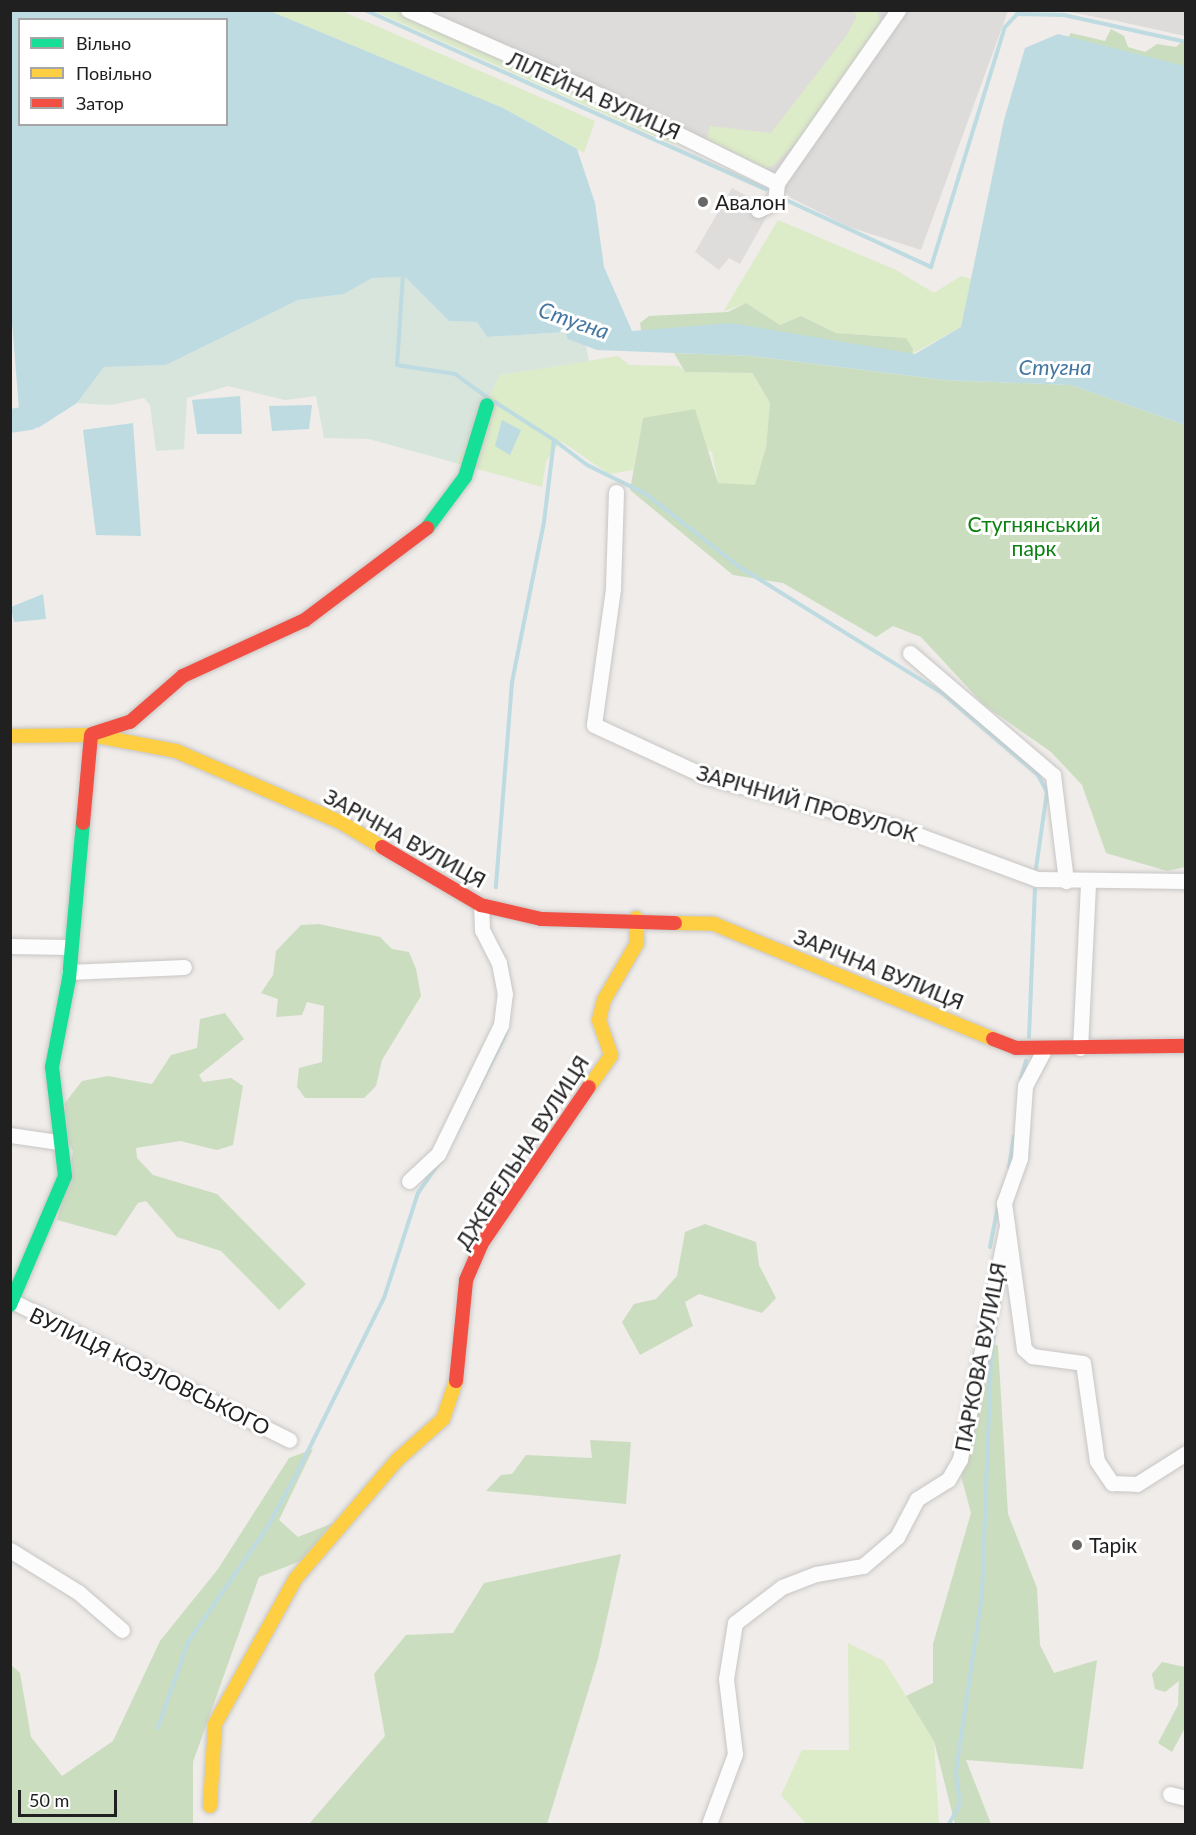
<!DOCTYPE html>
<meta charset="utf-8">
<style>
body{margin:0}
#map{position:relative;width:1196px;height:1835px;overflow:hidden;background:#efece9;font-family:Lato,sans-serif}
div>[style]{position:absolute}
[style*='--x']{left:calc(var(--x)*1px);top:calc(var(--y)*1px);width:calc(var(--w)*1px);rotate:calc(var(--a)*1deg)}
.residential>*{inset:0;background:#dedcda}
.grass>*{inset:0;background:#dcebc8}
.forest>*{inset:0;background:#cbddbf}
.wetland>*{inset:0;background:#d7e5dc}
.parking>*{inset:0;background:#dfdddc}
.water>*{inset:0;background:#bddbe1}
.stream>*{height:4px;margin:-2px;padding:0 2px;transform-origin:2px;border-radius:2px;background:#bddbe1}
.river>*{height:24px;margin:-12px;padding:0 12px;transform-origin:12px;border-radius:12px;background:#bddbe1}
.roads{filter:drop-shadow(0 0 2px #c7c6c5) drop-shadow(0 0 2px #c7c6c5)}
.street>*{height:15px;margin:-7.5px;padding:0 7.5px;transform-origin:7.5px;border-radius:7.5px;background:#fdfcfc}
.fast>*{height:14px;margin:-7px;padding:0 7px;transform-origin:7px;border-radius:7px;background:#16e098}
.slow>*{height:14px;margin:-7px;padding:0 7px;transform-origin:7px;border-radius:7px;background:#ffcf43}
.jam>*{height:14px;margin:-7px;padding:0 7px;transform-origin:7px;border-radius:7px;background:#f24e42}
.dots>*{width:16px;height:16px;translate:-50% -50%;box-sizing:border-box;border:3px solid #fff;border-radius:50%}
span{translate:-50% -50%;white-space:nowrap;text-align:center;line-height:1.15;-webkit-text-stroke:6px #fff;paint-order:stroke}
.street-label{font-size:21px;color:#202020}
.poi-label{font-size:21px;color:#202020}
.left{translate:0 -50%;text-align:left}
.park-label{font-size:21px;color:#0b8111}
.water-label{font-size:22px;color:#4577a1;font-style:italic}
.frame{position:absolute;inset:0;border:12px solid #202020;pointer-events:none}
.legend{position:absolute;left:18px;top:18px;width:210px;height:108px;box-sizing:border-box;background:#fff;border:2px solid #a6a6a6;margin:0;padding:8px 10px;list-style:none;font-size:18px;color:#202020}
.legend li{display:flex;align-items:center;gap:12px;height:30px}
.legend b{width:30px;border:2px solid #a6a6a6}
.scale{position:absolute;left:18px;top:1790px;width:99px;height:27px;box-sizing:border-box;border:3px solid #202020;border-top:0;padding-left:8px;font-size:18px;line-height:21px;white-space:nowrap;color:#202020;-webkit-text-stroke:4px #fff;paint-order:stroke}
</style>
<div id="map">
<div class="residential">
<div style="clip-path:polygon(408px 11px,1008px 11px,921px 250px,849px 227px,791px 198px,777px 183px)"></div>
<div style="clip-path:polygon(1064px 11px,1185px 11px,1185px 36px,1117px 21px)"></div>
</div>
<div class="grass">
<div style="clip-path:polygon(270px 11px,342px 11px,595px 121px,584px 153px,503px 108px)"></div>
<div style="clip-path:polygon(374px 11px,396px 11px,678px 139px,675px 145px)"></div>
<div style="clip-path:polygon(853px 11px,877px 11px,881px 22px,801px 137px,773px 166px,761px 170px,707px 140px,710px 126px,771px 133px,846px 36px,857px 16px)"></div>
<div style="clip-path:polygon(778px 220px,896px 270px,934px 293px,961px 276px,972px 279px,961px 327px,912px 354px,906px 338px,836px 333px,801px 316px,780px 325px,746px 303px,723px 312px)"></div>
<div style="clip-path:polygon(618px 356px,629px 365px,679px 366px,685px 372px,751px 373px,770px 403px,766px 447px,755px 486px,718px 483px,712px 452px,643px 418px,633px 470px,609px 474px,561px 441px,546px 461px,542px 487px,456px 463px,500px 375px)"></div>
<div style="clip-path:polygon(848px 1643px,884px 1661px,934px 1741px,939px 1824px,806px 1824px,781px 1795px,802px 1750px,849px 1750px)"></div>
</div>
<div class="forest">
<div style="clip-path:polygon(1111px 29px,1124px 36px,1128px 47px,1145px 52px,1157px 44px,1176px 47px,1185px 39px,1185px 79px,1062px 47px,1071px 33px,1105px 41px)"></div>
<div style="clip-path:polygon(746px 303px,780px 325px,801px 316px,836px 333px,906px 338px,913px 349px,911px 360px,641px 330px,640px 323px,649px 316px,728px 312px)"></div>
<div style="clip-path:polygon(674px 353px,752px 356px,944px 380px,1071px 385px,1185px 425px,1185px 867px,1167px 871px,1106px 853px,1082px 785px,1051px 752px,984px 705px,921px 637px,893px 626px,876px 637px,783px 583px,733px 575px,630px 490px,643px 418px,695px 409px,718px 483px,755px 485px,766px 447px,770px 403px,752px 373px,685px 372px)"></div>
<div style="clip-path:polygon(319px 924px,380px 937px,392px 949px,409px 952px,416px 969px,421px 996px,382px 1060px,376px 1086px,364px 1098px,305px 1098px,297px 1087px,299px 1068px,322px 1062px,324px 1006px,307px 1002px,302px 1015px,276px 1017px,278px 999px,261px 993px,273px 975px,276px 951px,301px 925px)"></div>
<div style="clip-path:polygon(225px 1013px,244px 1039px,199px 1075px,203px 1082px,231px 1078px,243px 1086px,233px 1145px,217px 1150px,180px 1141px,136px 1148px,137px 1158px,153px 1175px,217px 1194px,306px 1284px,279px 1310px,221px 1251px,177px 1237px,146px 1201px,138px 1203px,116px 1236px,57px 1220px,73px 1152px,64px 1131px,65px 1103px,82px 1081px,108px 1076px,152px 1084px,171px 1055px,197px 1048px,200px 1019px)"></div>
<div style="clip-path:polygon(705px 1224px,756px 1242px,759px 1265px,776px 1298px,762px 1313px,699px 1294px,685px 1302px,693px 1326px,640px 1355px,622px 1322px,634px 1304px,656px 1299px,677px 1276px,685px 1232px)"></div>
<div style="clip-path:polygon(986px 1340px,998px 1346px,1008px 1514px,1037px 1588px,1040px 1645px,1054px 1673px,1097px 1660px,1083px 1769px,966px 1760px,991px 1824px,955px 1824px,934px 1741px,906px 1696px,933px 1683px,933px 1644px,971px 1513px,961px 1476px)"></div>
<div style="clip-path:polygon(590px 1440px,631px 1442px,626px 1504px,486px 1491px,501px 1475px,512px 1474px,526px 1455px,592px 1458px)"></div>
<div style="clip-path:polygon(313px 1449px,279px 1520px,298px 1537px,333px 1523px,301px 1561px,259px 1577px,193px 1762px,193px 1824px,11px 1824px,10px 1664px,20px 1673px,31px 1737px,62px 1776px,113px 1741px,160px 1641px,218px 1569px,289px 1458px)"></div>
<div style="clip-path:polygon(621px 1554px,598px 1659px,547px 1824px,309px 1824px,385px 1736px,374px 1674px,406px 1635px,453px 1633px,484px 1583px)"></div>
<div style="clip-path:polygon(1162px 1662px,1185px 1667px,1185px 1728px,1172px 1752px,1158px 1743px,1178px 1705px,1179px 1681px,1165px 1692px,1155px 1689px,1152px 1674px)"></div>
</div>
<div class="wetland">
<div style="clip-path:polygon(405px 277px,449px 321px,477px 322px,487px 337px,565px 332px,586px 346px,589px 361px,500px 375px,456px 463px,369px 439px,324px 438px,316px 396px,285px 400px,228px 386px,187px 398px,184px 449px,156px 451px,150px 405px,144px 398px,111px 405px,77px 403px,104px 367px,166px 365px,298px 300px,344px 294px,372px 278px)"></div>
</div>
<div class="parking">
<div style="clip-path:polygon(732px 188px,771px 209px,740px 264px,729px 258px,719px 270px,695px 252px)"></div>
</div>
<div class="water">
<div style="clip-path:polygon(evenodd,10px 11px,270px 11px,503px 108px,577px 149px,595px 203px,604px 267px,632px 331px,731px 323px,915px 354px,961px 327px,1004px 120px,1025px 48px,1058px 34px,1185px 66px,1185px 425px,1071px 385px,944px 380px,752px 356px,597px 350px,568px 339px,565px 332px,487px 337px,477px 322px,449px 321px,405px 277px,372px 278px,344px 294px,298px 300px,166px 365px,104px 367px,77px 403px,38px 428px,19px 409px,11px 310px,10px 11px,20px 20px,226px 20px,226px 124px,20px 124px,20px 20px)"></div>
<div style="clip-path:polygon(240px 396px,242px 434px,197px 434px,192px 400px)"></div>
<div style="clip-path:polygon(312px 405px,309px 429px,272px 431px,269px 406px)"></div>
<div style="clip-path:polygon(502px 420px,521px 430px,510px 455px,495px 446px)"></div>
<div style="clip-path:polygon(133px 423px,141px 536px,96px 535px,83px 430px)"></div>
<div style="clip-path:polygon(43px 594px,46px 619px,14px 622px,11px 607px)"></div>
</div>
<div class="stream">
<div style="--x:365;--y:10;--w:439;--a:24.1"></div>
<div style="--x:435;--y:12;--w:2;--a:-63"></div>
<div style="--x:786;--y:200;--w:160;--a:24.8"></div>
<div style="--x:931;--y:267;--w:251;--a:-72.9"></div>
<div style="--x:1005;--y:27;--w:18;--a:-47"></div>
<div style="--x:1017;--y:14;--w:47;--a:1.2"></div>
<div style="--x:1064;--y:15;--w:125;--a:12.5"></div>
<div style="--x:403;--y:275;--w:90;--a:93.8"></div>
<div style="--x:397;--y:365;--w:59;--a:8.8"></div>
<div style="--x:455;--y:374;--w:41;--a:36"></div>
<div style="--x:495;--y:402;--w:70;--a:32.8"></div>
<div style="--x:554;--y:440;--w:83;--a:97"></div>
<div style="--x:544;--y:522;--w:163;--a:101.3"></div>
<div style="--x:512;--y:682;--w:206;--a:94.5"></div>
<div style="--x:554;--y:440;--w:41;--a:37.1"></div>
<div style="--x:587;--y:465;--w:66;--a:26.2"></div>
<div style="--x:646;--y:494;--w:117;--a:38"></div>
<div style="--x:738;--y:566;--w:240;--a:31.9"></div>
<div style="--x:942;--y:693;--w:126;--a:40.5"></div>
<div style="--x:1038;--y:775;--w:19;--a:62"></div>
<div style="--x:1047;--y:792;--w:77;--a:98.2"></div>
<div style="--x:1029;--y:1037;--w:148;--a:-87.7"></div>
<div style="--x:1021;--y:1078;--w:18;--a:-74"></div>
<div style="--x:456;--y:1133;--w:110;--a:-63.4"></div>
<div style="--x:1009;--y:1167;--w:31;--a:-81"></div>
<div style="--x:990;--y:1247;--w:42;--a:-79"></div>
<div style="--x:158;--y:1728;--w:91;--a:-70.8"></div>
<div style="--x:188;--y:1642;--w:139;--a:-55.3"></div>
<div style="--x:267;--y:1528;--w:63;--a:-61.4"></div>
<div style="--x:297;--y:1473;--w:195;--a:-63.6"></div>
<div style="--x:384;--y:1298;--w:110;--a:-72.1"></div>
<div style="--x:418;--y:1193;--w:40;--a:-55.1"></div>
<div style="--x:949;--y:1824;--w:23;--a:-61"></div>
<div style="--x:960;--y:1804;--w:33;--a:-97"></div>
<div style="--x:956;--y:1771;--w:179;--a:-81.6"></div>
<div style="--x:982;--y:1594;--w:239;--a:-87.8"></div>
<div style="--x:991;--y:1355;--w:55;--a:-81.6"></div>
</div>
<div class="river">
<div style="--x:10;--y:421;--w:19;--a:-9"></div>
<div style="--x:29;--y:418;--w:33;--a:-44"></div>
</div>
<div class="roads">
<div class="street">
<div style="--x:408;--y:10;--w:196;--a:23.8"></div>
<div style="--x:587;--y:89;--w:212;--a:26.3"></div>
<div style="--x:758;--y:210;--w:19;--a:-25"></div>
<div style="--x:775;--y:202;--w:19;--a:-84"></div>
<div style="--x:777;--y:183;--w:211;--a:-55"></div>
<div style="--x:616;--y:492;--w:97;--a:91.8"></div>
<div style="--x:613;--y:589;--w:137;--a:98"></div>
<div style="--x:594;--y:725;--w:124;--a:24.7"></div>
<div style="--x:707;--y:777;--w:199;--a:14.9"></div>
<div style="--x:899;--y:828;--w:147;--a:20.3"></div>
<div style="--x:1037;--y:879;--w:149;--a:0.8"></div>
<div style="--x:910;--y:653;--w:188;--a:40.5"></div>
<div style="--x:1053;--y:775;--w:107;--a:83"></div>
<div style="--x:10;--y:946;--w:59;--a:1"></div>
<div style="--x:69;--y:972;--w:115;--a:-2.5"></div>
<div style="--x:1080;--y:1048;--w:166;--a:-87.2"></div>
<div style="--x:1043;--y:1052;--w:38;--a:118"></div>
<div style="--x:1025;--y:1086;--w:72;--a:94"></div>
<div style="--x:1020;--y:1158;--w:48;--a:109.6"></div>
<div style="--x:1004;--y:1203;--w:147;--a:82.2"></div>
<div style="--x:1024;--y:1349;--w:11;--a:41"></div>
<div style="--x:1032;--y:1356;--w:51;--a:7.8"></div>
<div style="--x:1083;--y:1363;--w:99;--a:81.9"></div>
<div style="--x:1097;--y:1461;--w:27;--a:56"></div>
<div style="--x:1112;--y:1483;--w:25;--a:2"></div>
<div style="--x:1137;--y:1484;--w:58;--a:-32.3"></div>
<div style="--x:10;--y:1135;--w:49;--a:8.3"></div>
<div style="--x:409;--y:1181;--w:40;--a:-43"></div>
<div style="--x:438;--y:1154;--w:144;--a:-64"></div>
<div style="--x:501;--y:1025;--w:31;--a:-83"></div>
<div style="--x:505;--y:994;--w:32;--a:-101"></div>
<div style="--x:499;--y:963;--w:37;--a:-117"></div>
<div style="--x:482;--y:930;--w:25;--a:-92"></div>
<div style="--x:12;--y:1301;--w:310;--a:26.6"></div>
<div style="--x:10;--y:1550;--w:80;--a:31.7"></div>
<div style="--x:78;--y:1592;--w:58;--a:40.8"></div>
<div style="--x:1170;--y:1794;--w:16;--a:14"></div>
<div style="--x:709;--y:1824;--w:75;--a:-69.6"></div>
<div style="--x:735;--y:1754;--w:76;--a:-96.8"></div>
<div style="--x:726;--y:1679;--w:57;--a:-80.9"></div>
<div style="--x:735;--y:1623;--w:59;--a:-37.5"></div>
<div style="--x:782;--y:1587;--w:36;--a:-21"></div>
<div style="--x:816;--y:1574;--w:48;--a:-9.7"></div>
<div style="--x:863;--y:1566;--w:45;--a:-40.5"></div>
<div style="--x:897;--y:1537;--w:43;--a:-62.2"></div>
<div style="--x:917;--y:1499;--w:36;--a:-32"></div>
<div style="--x:948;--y:1480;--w:24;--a:-60"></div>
<div style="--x:960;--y:1459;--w:238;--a:-78.6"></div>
</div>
<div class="fast">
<div style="--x:427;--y:528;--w:64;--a:-53.3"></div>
<div style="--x:465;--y:477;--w:75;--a:-73"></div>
<div style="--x:10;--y:1305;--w:140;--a:-66.9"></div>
<div style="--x:65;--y:1176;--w:110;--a:-96.8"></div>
<div style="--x:52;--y:1067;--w:90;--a:-79.1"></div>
<div style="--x:69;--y:979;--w:157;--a:-84.9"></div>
</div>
<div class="slow">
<div style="--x:10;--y:736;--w:81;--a:-0.7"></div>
<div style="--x:91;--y:735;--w:86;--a:10.7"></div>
<div style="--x:176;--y:751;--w:181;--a:23.4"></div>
<div style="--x:342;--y:823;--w:47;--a:31"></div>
<div style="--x:675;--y:923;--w:39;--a:1"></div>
<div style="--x:714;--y:924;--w:302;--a:22.4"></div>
<div style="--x:589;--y:1087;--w:39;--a:-55"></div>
<div style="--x:611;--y:1055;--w:37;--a:-109"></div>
<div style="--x:599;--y:1020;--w:21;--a:-76"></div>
<div style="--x:604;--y:1000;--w:66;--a:-59.9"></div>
<div style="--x:637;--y:943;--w:25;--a:-92"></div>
<div style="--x:210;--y:1806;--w:82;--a:-86.5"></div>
<div style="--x:215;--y:1724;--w:167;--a:-61"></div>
<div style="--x:296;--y:1578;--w:155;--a:-49.4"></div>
<div style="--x:397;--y:1460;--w:62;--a:-41.7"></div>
<div style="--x:443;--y:1419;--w:40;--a:-71.1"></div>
</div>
<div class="jam">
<div style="--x:92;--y:734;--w:40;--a:-18"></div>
<div style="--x:130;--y:722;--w:70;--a:-41"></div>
<div style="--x:183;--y:676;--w:134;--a:-24.7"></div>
<div style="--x:305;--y:620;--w:153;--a:-37"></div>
<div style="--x:83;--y:823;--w:88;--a:-84.8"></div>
<div style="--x:382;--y:847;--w:115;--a:30.4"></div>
<div style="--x:481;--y:905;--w:62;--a:13.1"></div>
<div style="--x:541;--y:919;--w:134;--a:1.7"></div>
<div style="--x:993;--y:1039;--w:25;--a:21"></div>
<div style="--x:1016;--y:1048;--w:170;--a:-0.7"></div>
<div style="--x:456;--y:1381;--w:101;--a:-84.3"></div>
<div style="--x:466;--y:1280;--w:40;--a:-66.6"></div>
<div style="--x:482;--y:1243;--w:189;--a:-55.6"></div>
</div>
</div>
<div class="dots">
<div style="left:703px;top:202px;background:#686766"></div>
<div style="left:1077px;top:1545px;background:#686766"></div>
</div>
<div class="street-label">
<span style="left:594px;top:95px;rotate:24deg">ЛІЛЕЙНА ВУЛИЦЯ</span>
<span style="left:807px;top:803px;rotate:16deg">ЗАРІЧНИЙ ПРОВУЛОК</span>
<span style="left:405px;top:838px;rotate:29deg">ЗАРІЧНА ВУЛИЦЯ</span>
<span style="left:879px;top:969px;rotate:22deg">ЗАРІЧНА ВУЛИЦЯ</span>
<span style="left:522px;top:1152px;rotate:-57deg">ДЖЕРЕЛЬНА ВУЛИЦЯ</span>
<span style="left:980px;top:1357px;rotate:-79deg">ПАРКОВА ВУЛИЦЯ</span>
<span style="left:150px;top:1371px;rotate:26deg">ВУЛИЦЯ КОЗЛОВСЬКОГО</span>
</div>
<div class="poi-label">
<span class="left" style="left:715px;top:202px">Авалон</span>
<span class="left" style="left:1089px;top:1545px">Тарік</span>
</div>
<div class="park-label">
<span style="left:1034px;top:536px">Стугнянський<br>парк</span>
</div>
<div class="water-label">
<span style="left:574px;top:320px;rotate:19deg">Стугна</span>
<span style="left:1055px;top:367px">Стугна</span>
</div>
<div class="frame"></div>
<ul class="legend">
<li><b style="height:8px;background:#16e098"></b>Вільно</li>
<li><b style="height:8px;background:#ffcf43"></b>Повільно</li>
<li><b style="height:8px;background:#f24e42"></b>Затор</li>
</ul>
<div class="scale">50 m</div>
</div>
